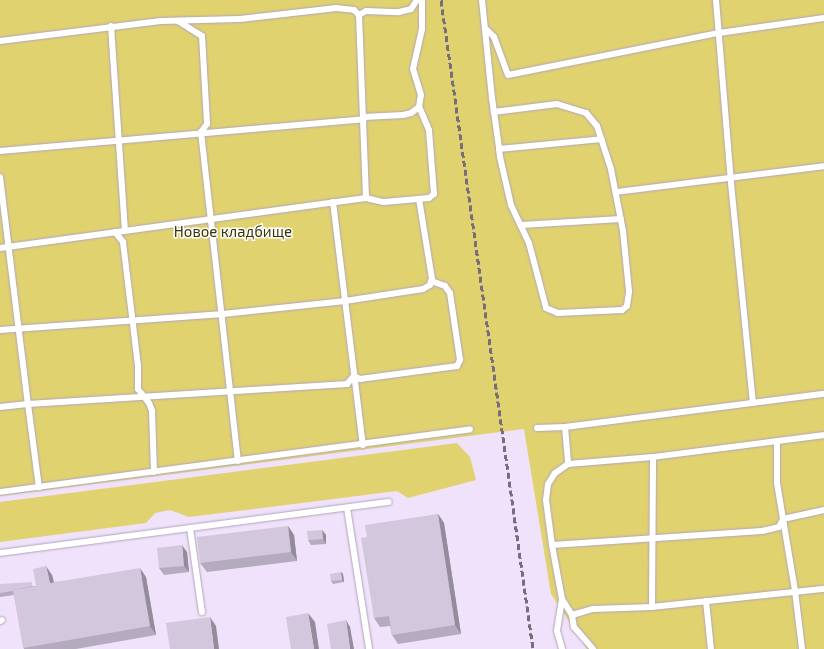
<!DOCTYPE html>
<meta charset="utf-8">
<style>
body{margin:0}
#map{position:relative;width:824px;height:649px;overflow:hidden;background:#efe2fa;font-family:"Exo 2",sans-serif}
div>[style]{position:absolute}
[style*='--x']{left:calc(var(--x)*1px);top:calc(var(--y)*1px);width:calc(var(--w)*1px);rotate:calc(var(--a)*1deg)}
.green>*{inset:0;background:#e1d270}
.roads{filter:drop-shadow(0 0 1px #b1a5bc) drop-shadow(0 0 1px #b1a5bc)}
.lane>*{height:6px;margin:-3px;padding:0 3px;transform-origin:3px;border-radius:3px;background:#fff}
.rail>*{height:3px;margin-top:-1.5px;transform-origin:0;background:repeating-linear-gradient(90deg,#766d7d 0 6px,transparent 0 9px)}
.wall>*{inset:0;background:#b5abbf}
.shaded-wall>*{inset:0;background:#948b9b}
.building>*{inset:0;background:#d3c7de}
span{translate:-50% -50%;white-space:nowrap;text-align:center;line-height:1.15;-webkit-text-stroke:3px #fff;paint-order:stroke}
.park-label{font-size:15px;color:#3a3304}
</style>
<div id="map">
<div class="green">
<div style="clip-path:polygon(0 0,824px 0,824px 649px,587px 649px,551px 594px,524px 429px,0 496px)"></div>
<div style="clip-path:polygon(457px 443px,470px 457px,476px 480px,408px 498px,397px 491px,189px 517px,170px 510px,155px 513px,146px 523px,0 542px,0 502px)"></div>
</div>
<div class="roads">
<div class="lane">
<div style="--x:482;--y:0;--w:99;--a:84.2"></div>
<div style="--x:492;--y:98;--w:14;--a:82"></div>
<div style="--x:494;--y:112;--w:37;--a:82"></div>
<div style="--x:499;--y:149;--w:8;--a:83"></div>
<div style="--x:500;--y:157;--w:49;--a:77.1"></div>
<div style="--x:511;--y:205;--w:42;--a:64.7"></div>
<div style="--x:529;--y:243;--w:67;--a:75.3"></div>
<div style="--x:546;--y:308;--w:13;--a:23"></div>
<div style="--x:558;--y:313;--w:64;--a:-2.7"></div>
<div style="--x:622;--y:310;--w:6;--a:-39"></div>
<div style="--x:627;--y:306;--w:15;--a:-82"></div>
<div style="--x:629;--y:291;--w:60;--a:-95.7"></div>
<div style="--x:623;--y:231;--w:63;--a:-101"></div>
<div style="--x:611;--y:169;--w:45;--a:-108"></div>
<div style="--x:597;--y:126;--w:17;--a:-130"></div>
<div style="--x:586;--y:113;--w:30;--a:-163"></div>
<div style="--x:557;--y:104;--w:64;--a:172.8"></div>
<div style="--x:716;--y:0;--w:184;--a:85.3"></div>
<div style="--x:731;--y:183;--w:221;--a:84.3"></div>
<div style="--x:359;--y:15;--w:183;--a:87.8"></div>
<div style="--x:178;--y:21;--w:28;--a:32"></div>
<div style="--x:202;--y:36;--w:88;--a:86.7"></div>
<div style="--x:207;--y:124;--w:10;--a:127"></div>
<div style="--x:201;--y:132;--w:331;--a:83.6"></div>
<div style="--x:111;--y:26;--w:205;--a:86.1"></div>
<div style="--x:485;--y:28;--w:13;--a:45"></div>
<div style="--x:494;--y:37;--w:40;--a:69.8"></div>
<div style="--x:508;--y:75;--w:215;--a:-11.3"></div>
<div style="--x:719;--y:33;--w:106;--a:-8.1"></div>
<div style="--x:0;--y:41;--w:162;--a:-7.1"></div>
<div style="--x:161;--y:21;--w:79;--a:-1.5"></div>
<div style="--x:240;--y:19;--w:97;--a:-6.5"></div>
<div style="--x:336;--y:8;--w:18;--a:6"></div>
<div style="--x:354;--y:10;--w:7;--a:45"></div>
<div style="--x:359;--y:15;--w:8;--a:-30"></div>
<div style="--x:366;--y:11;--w:33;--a:2"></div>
<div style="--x:399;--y:12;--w:12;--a:-14"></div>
<div style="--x:411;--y:9;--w:11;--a:-56"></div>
<div style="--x:364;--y:117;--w:39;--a:-3"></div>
<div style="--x:403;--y:115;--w:8;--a:-14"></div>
<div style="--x:411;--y:113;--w:10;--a:-37"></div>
<div style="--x:499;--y:149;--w:103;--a:-5.5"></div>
<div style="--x:0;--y:151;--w:365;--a:-5"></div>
<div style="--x:0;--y:177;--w:229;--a:83"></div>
<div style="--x:28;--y:404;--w:320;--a:-3.6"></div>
<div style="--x:347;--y:384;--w:11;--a:-49"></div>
<div style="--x:354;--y:376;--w:7;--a:27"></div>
<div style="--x:360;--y:379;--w:98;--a:-7.6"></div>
<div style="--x:457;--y:366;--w:7;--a:-63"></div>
<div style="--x:460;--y:360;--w:68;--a:-98.5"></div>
<div style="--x:450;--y:293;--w:9;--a:-126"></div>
<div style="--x:445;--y:286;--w:15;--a:-160"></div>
<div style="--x:616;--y:192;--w:210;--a:-7.1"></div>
<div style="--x:333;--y:202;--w:245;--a:83"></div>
<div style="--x:521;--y:225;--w:100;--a:-3.4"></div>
<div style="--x:115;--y:232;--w:13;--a:51"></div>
<div style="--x:123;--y:242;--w:125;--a:83.1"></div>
<div style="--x:138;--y:366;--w:23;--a:90"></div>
<div style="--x:138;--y:389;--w:18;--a:52"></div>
<div style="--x:149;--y:403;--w:9;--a:69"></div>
<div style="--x:152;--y:411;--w:61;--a:88.1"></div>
<div style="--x:0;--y:248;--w:369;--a:-7.8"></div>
<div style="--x:366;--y:198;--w:18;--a:13"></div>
<div style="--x:384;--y:202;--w:45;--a:-5.1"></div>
<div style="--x:429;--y:198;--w:6;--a:-39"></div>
<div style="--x:434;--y:194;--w:64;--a:-94.5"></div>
<div style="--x:429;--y:130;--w:25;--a:-113"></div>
<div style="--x:419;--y:107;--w:12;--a:-81"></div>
<div style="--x:421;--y:95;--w:27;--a:-107"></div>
<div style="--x:413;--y:69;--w:41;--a:-77.3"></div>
<div style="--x:422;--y:29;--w:29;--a:-90"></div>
<div style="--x:0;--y:330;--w:224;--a:-4.1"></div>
<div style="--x:223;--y:314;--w:123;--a:-6.1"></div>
<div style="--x:345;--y:301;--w:79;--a:-8.7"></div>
<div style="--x:423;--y:289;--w:8;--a:-30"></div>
<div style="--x:430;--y:285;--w:6;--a:-72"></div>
<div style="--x:432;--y:279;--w:81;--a:-99.2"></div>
<div style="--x:0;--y:407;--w:28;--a:-6"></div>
<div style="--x:28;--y:404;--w:84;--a:82.5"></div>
<div style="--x:565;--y:427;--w:37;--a:85"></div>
<div style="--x:568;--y:464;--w:16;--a:145"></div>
<div style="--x:555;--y:473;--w:13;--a:122"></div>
<div style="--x:548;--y:484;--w:16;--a:97"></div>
<div style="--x:546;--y:500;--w:45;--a:82.4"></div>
<div style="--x:552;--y:545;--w:55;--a:79.5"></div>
<div style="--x:562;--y:599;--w:19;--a:58"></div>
<div style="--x:572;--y:615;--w:12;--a:81"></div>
<div style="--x:574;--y:627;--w:29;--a:49"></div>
<div style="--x:537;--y:428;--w:28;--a:-2"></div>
<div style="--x:565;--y:427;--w:261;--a:-7.3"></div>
<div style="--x:777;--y:441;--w:42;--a:90"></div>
<div style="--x:777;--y:483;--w:109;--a:80.5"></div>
<div style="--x:795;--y:591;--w:58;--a:83.1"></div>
<div style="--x:568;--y:464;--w:85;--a:-4.7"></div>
<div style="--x:653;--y:457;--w:172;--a:-7.3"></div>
<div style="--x:0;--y:492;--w:474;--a:-7.6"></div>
<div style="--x:347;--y:508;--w:143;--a:81.1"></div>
<div style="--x:190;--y:528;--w:85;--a:81.9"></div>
<div style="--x:552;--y:545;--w:210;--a:-3.8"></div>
<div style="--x:762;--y:531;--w:17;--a:-13"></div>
<div style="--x:779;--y:527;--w:9;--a:-63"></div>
<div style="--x:783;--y:519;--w:42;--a:-12.4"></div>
<div style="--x:0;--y:553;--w:392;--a:-7.5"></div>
<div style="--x:562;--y:599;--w:32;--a:99"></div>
<div style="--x:557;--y:631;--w:19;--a:74"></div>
<div style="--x:706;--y:601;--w:48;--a:84.1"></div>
<div style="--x:652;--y:607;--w:150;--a:-89.6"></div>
<div style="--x:572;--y:615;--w:22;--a:-16"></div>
<div style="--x:593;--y:609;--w:59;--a:-1.9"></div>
<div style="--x:652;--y:607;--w:173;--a:-6"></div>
<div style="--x:0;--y:621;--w:2;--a:-27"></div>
</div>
</div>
<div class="rail">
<div style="--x:441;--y:0;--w:655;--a:81.93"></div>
</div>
<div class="wall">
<div style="clip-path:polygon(438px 514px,444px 523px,461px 634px,398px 644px,392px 635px,390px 626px,380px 627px,374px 618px,367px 537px)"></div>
<div style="clip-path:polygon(288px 526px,294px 535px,297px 561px,207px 572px,200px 563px)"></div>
<div style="clip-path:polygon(322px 530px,326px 535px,326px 544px,311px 545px,308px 540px)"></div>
<div style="clip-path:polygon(187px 552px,189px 572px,164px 575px,159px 568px)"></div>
<div style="clip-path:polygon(341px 572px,343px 574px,344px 582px,333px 584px,331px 581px)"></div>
<div style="clip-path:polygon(52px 575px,54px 582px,146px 577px,156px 635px,76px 649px,24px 649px,14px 595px,0 597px,0 584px,35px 586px,36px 586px)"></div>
</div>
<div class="shaded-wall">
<div style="clip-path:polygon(438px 514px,444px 523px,461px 634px,455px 625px)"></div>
<div style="clip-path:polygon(288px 526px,294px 535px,297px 561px,291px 552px)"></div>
<div style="clip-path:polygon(322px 530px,326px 535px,326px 544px,323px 539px)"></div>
<div style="clip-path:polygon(182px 545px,187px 552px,189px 572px,184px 566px)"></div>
<div style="clip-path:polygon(46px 566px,52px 575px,56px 592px,50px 583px)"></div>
<div style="clip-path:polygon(140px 568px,146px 577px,156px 635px,150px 626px)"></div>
<div style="clip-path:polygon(341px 572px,343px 574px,344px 582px,342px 580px)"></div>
<div style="clip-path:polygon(308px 613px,315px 622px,319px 649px,314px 649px)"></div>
<div style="clip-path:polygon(210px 617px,216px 626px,219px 649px,214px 649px)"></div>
<div style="clip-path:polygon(346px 620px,350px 627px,354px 649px,350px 649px)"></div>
</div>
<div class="building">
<div style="clip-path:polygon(438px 514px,455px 625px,392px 635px,389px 616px,374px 618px,361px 538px,367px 537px,365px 525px)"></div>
<div style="clip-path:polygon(288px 526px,291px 552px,200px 563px,197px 537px)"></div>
<div style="clip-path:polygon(322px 530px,323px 539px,308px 540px,307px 531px)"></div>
<div style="clip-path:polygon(182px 545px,184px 566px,159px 568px,157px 548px)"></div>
<div style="clip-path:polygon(46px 566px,50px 583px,140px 568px,150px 626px,23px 648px,13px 590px,36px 586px,33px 569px)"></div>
<div style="clip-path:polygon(341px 572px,342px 580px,331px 581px,330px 574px)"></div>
<div style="clip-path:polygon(32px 582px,32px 586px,13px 590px,13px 591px,0 593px,0 584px)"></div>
<div style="clip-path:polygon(308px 613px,314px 649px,291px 649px,286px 617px)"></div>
<div style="clip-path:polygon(210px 617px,214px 649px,170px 649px,166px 623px)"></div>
<div style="clip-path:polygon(346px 620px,350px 649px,331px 649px,327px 624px)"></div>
</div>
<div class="park-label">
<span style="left:233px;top:232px">Новое кладбище</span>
</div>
</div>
